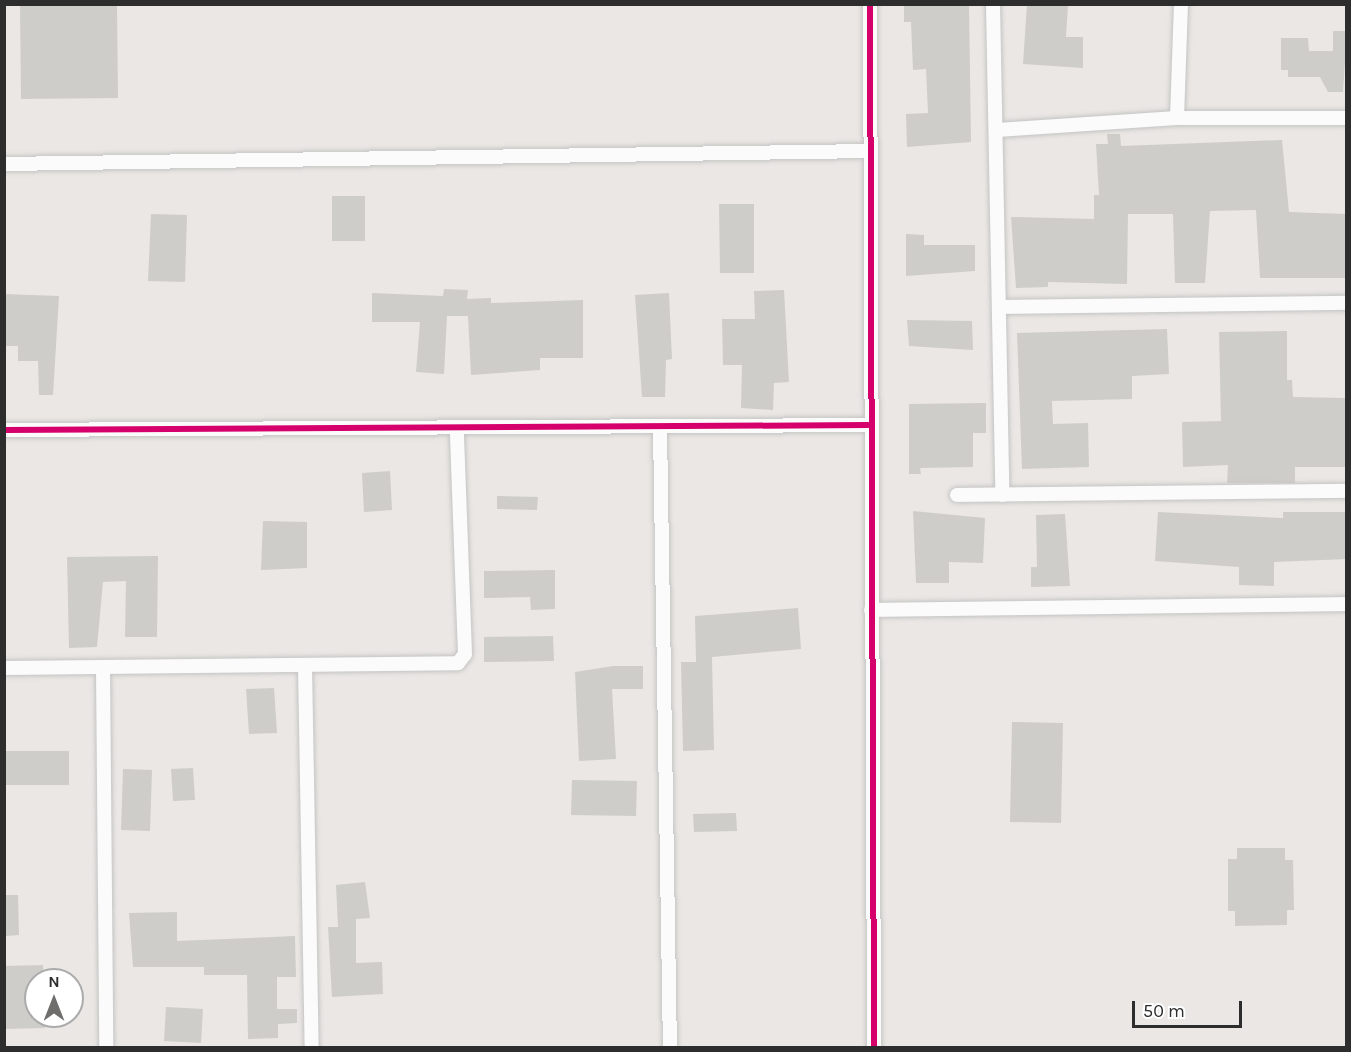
<!DOCTYPE html>
<style>
body{margin:0}
#map{position:relative;width:1351px;height:1052px;overflow:hidden;background:#eae7e4;font-family:Karla,sans-serif}
div>[style]{position:absolute}
[style*='--x']{left:calc(var(--x)*1px);top:calc(var(--y)*1px);width:calc(var(--w)*1px);rotate:calc(var(--a)*1deg)}
.building>*{inset:0;background:#cfcdca}
.roads{filter:drop-shadow(0 0 2px #c4c4c3) drop-shadow(0 0 2px #c4c4c3)}
.minor>*{height:14px;margin:-7px;padding:0 7px;transform-origin:7px;border-radius:7px;background:#fcfbfb}
.cycleway>*{height:6px;margin:-3px;padding:0 3px;transform-origin:3px;border-radius:3px;background:#d6006c}
span{translate:-50% -50%;white-space:nowrap;text-align:center;line-height:1.15;-webkit-text-stroke:5px #fff;paint-order:stroke}
.frame{position:absolute;inset:0;border:6px solid #2d2d2d;pointer-events:none}
.north{position:absolute;left:24px;top:968px;width:60px;height:60px;box-sizing:border-box;background:#fff;border:2px solid #ababab;border-radius:50%;rotate:0deg;font-size:16px;font-weight:700;line-height:24px;text-align:center;color:#2d2d2d}
.north::after{content:'';display:block;margin:auto;width:21px;height:27px;background:#6f6e6d;clip-path:polygon(50% 0,100% 100%,50% 72%,0 100%)}
.scale{position:absolute;left:1132px;top:1001px;width:110px;height:27px;box-sizing:border-box;border:3px solid #2d2d2d;border-top:0;padding-left:8px;font-size:18px;line-height:21px;white-space:nowrap;color:#2d2d2d;-webkit-text-stroke:4px #fff;paint-order:stroke}
</style>
<div id="map">
<div class="building">
<div style="clip-path:polygon(20px 4px,117px 4px,118px 98px,21px 99px)"></div>
<div style="clip-path:polygon(904px 4px,969px 4px,971px 142px,907px 147px,906px 114px,928px 113px,926px 69px,913px 70px,911px 22px,904px 22px)"></div>
<div style="clip-path:polygon(1027px 4px,1068px 4px,1066px 37px,1083px 37px,1083px 68px,1023px 64px)"></div>
<div style="clip-path:polygon(1333px 31px,1347px 31px,1343px 92px,1328px 92px,1320px 77px,1288px 77px,1288px 70px,1281px 70px,1281px 38px,1308px 38px,1309px 51px,1333px 51px)"></div>
<div style="clip-path:polygon(1107px 134px,1120px 134px,1121px 146px,1282px 140px,1289px 212px,1347px 214px,1347px 278px,1260px 278px,1256px 210px,1210px 211px,1205px 283px,1175px 283px,1173px 214px,1128px 214px,1127px 284px,1048px 282px,1048px 287px,1016px 288px,1011px 217px,1094px 219px,1094px 195px,1099px 195px,1096px 144px,1108px 144px)"></div>
<div style="clip-path:polygon(332px 196px,365px 196px,365px 241px,332px 241px)"></div>
<div style="clip-path:polygon(719px 204px,754px 204px,754px 273px,720px 273px)"></div>
<div style="clip-path:polygon(151px 214px,187px 215px,185px 282px,148px 281px)"></div>
<div style="clip-path:polygon(906px 234px,924px 235px,924px 245px,975px 245px,975px 271px,906px 276px)"></div>
<div style="clip-path:polygon(444px 289px,468px 290px,467px 299px,491px 298px,491px 303px,583px 300px,583px 358px,540px 358px,540px 370px,471px 375px,468px 316px,447px 316px,444px 374px,416px 372px,420px 322px,372px 322px,372px 293px,443px 296px)"></div>
<div style="clip-path:polygon(784px 290px,789px 382px,774px 383px,773px 410px,741px 408px,742px 365px,723px 365px,722px 319px,755px 319px,754px 291px)"></div>
<div style="clip-path:polygon(669px 293px,672px 359px,666px 360px,665px 397px,642px 397px,635px 295px)"></div>
<div style="clip-path:polygon(4px 294px,59px 296px,53px 395px,39px 395px,38px 361px,18px 361px,18px 346px,4px 346px)"></div>
<div style="clip-path:polygon(907px 320px,972px 321px,973px 350px,909px 346px)"></div>
<div style="clip-path:polygon(1167px 329px,1169px 374px,1132px 376px,1132px 399px,1052px 401px,1053px 424px,1088px 423px,1089px 467px,1022px 469px,1017px 333px)"></div>
<div style="clip-path:polygon(1287px 331px,1287px 380px,1292px 380px,1293px 397px,1347px 398px,1347px 467px,1295px 467px,1295px 483px,1227px 483px,1228px 465px,1183px 467px,1182px 422px,1221px 421px,1219px 332px)"></div>
<div style="clip-path:polygon(986px 403px,986px 433px,973px 433px,973px 467px,920px 468px,921px 474px,909px 474px,909px 404px)"></div>
<div style="clip-path:polygon(390px 471px,392px 510px,364px 512px,362px 473px)"></div>
<div style="clip-path:polygon(497px 496px,538px 497px,537px 510px,497px 509px)"></div>
<div style="clip-path:polygon(913px 511px,985px 518px,983px 563px,949px 562px,949px 583px,916px 583px)"></div>
<div style="clip-path:polygon(1158px 512px,1283px 518px,1283px 512px,1347px 512px,1347px 559px,1274px 562px,1274px 586px,1239px 585px,1239px 567px,1155px 561px)"></div>
<div style="clip-path:polygon(1065px 514px,1070px 586px,1031px 587px,1031px 567px,1037px 567px,1036px 515px)"></div>
<div style="clip-path:polygon(263px 521px,307px 522px,307px 568px,261px 570px)"></div>
<div style="clip-path:polygon(158px 556px,157px 637px,125px 637px,126px 581px,103px 582px,97px 647px,69px 648px,67px 557px)"></div>
<div style="clip-path:polygon(555px 570px,555px 609px,531px 610px,530px 597px,484px 598px,484px 571px)"></div>
<div style="clip-path:polygon(798px 608px,801px 649px,712px 657px,714px 750px,683px 751px,681px 662px,696px 662px,695px 616px)"></div>
<div style="clip-path:polygon(553px 636px,554px 661px,484px 662px,484px 637px)"></div>
<div style="clip-path:polygon(613px 666px,643px 666px,643px 689px,612px 689px,616px 759px,579px 761px,575px 672px)"></div>
<div style="clip-path:polygon(274px 688px,277px 733px,249px 734px,246px 689px)"></div>
<div style="clip-path:polygon(1012px 722px,1063px 723px,1061px 823px,1010px 822px)"></div>
<div style="clip-path:polygon(4px 751px,69px 751px,69px 785px,4px 785px)"></div>
<div style="clip-path:polygon(193px 768px,195px 800px,173px 801px,171px 769px)"></div>
<div style="clip-path:polygon(123px 769px,152px 770px,150px 831px,121px 830px)"></div>
<div style="clip-path:polygon(572px 780px,637px 781px,636px 816px,571px 815px)"></div>
<div style="clip-path:polygon(736px 813px,737px 831px,694px 832px,693px 814px)"></div>
<div style="clip-path:polygon(1237px 848px,1285px 848px,1285px 860px,1293px 860px,1294px 910px,1287px 910px,1287px 925px,1235px 926px,1235px 911px,1228px 911px,1228px 859px,1237px 859px)"></div>
<div style="clip-path:polygon(365px 882px,370px 918px,356px 919px,356px 963px,382px 962px,383px 994px,332px 997px,328px 927px,338px 927px,336px 885px)"></div>
<div style="clip-path:polygon(4px 895px,18px 895px,19px 935px,6px 936px)"></div>
<div style="clip-path:polygon(177px 912px,177px 941px,295px 936px,296px 977px,277px 977px,277px 1009px,297px 1009px,297px 1023px,278px 1024px,278px 1038px,248px 1039px,247px 975px,204px 975px,204px 967px,133px 967px,129px 913px)"></div>
<div style="clip-path:polygon(43px 965px,44px 980px,36px 980px,36px 1016px,45px 1016px,45px 1028px,5px 1029px,4px 966px)"></div>
<div style="clip-path:polygon(166px 1007px,203px 1009px,201px 1043px,164px 1041px)"></div>
</div>
<div class="roads">
<div class="minor">
<div style="--x:870;--y:4;--w:1044;--a:89.78"></div>
<div style="--x:993;--y:4;--w:491;--a:88.9"></div>
<div style="--x:1177;--y:118;--w:114;--a:-88"></div>
<div style="--x:997;--y:130;--w:180;--a:-3.8"></div>
<div style="--x:1177;--y:118;--w:169;--a:0"></div>
<div style="--x:4;--y:164;--w:862;--a:-0.86"></div>
<div style="--x:1001;--y:307;--w:345;--a:-0.7"></div>
<div style="--x:660;--y:428;--w:620;--a:89.08"></div>
<div style="--x:4;--y:430;--w:864;--a:-0.33"></div>
<div style="--x:957;--y:495;--w:389;--a:-0.6"></div>
<div style="--x:871;--y:610;--w:475;--a:-0.7"></div>
<div style="--x:305;--y:666;--w:382;--a:89"></div>
<div style="--x:4;--y:668;--w:454;--a:-0.6"></div>
<div style="--x:458;--y:663;--w:11;--a:-52"></div>
<div style="--x:465;--y:654;--w:223;--a:-92.1"></div>
<div style="--x:103;--y:668;--w:380;--a:89.5"></div>
</div>
</div>
<div class="cycleway">
<div style="--x:870;--y:4;--w:1044;--a:89.78"></div>
<div style="--x:4;--y:430;--w:864;--a:-0.33"></div>
</div>
<div class="frame"></div>
<div class="north">N</div>
<div class="scale">50 m</div>
</div>
